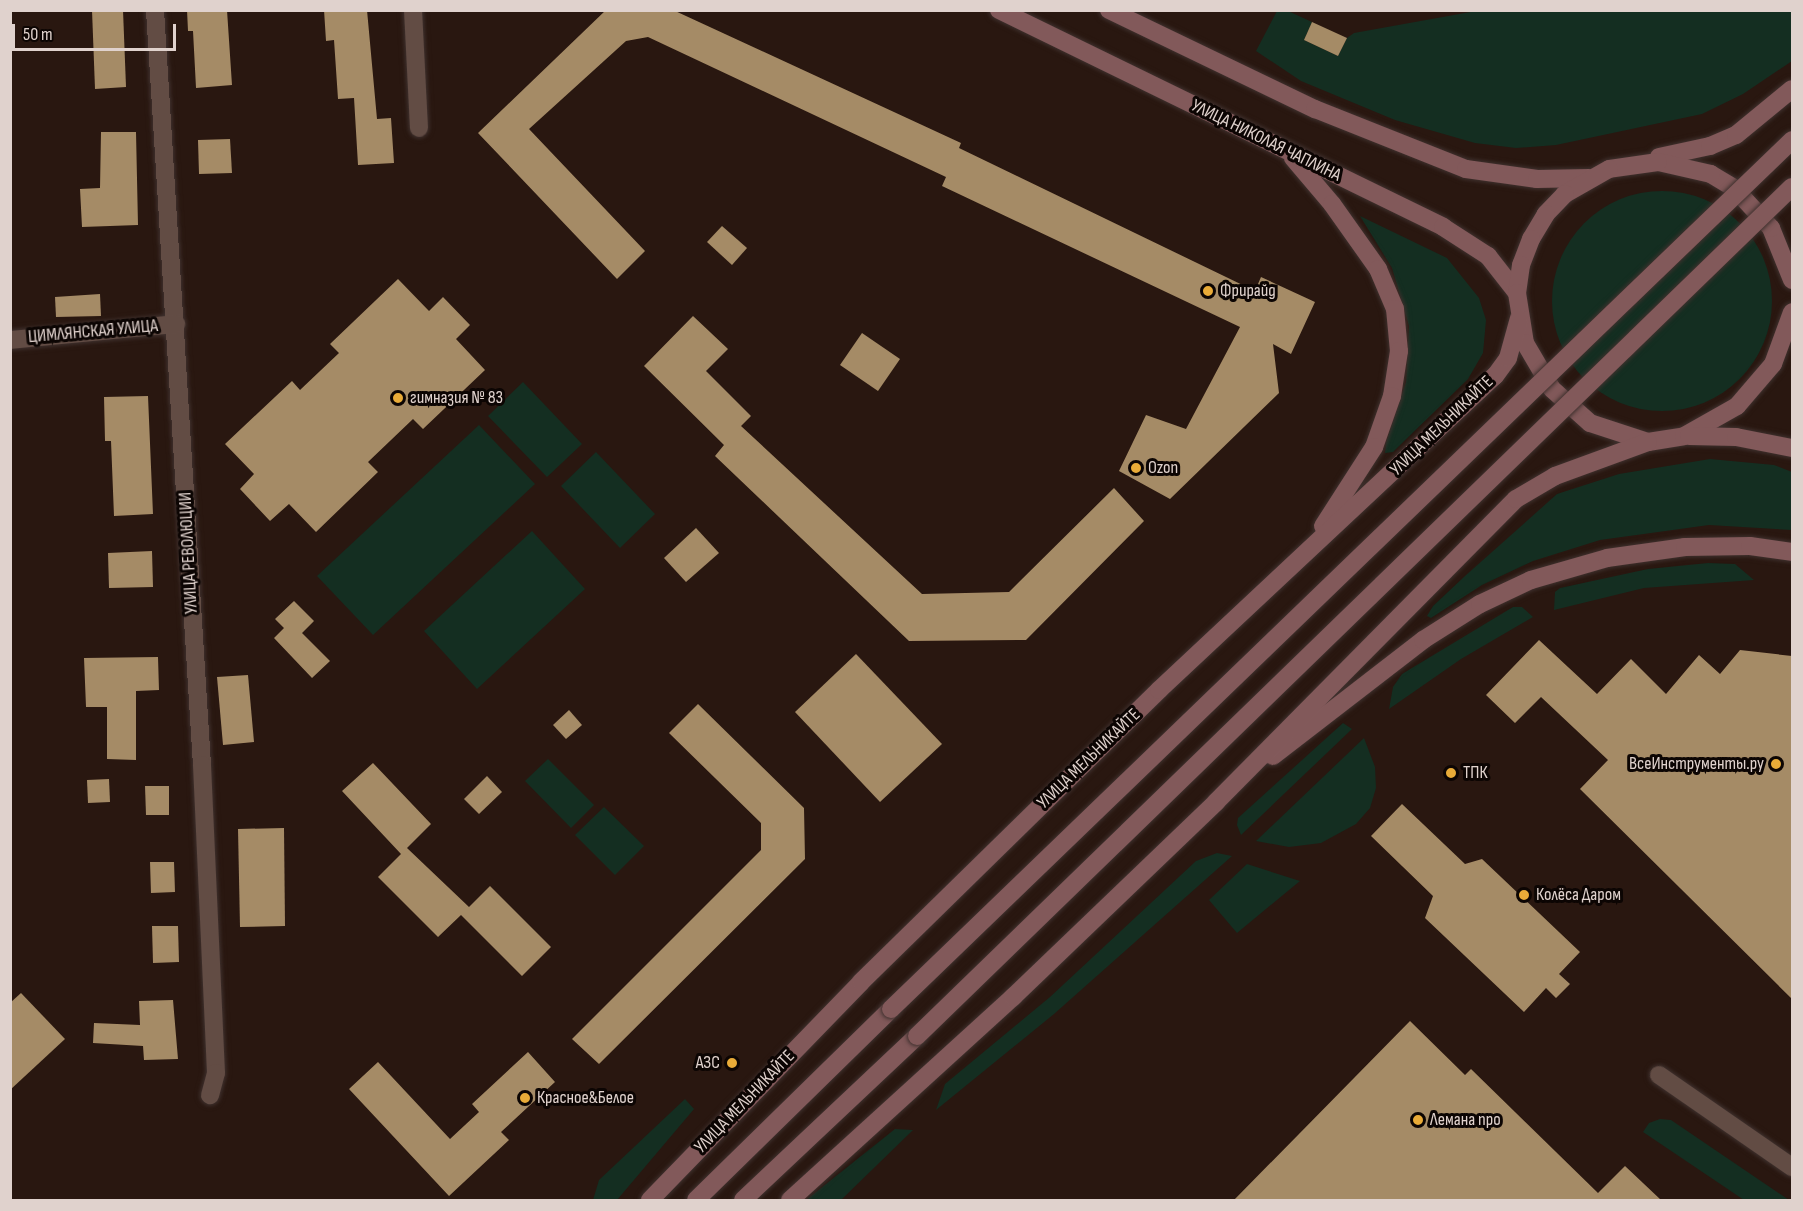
<!DOCTYPE html>
<meta charset="utf-8">
<style>
body{margin:0}
#map{position:relative;width:1803px;height:1211px;overflow:hidden;background:#291710;font-family:"Sofia Sans Condensed",sans-serif}
div>[style]{position:absolute}
[style*='--x']{left:calc(var(--x)*1px);top:calc(var(--y)*1px);width:calc(var(--w)*1px);rotate:calc(var(--a)*1deg)}
.green>*{inset:0;background:#142e21}
.round{border-radius:50%}
.building>*{inset:0;background:#a58b66}
.roads{filter:drop-shadow(0 0 2px #3f312e) drop-shadow(0 0 2px #3f312e)}
.street>*{height:18px;margin:-9px;padding:0 9px;transform-origin:9px;border-radius:9px;background:#624c44}
.secondary>*{height:18px;margin:-9px;padding:0 9px;transform-origin:9px;border-radius:9px;background:#82595a}
.bridges{filter:drop-shadow(0 0 2px #3f312e) drop-shadow(0 0 2px #3f312e)}
.secondary-bridge>*{height:18px;margin:-9px;padding:0 9px;transform-origin:9px;border-radius:9px;background:#82595a}
.dots>*{width:16px;height:16px;translate:-50% -50%;box-sizing:border-box;border:3px solid #0c0503;border-radius:50%}
span{translate:-50% -50%;white-space:nowrap;text-align:center;line-height:1.15;-webkit-text-stroke:6px #0c0503;paint-order:stroke}
.street-label{font-size:18px;color:#e0d2cd}
.poi-label{font-size:18px;color:#e0d2cd}
.left{translate:0 -50%;text-align:left}
.right{translate:-100% -50%;text-align:right}
.frame{position:absolute;inset:0;border:12px solid #e0d2cd;pointer-events:none}
.scale{position:absolute;left:12px;top:24px;width:164px;height:27px;box-sizing:border-box;border:3px solid #e0d2cd;border-top:0;padding-left:8px;font-size:18px;line-height:21px;white-space:nowrap;color:#e0d2cd;-webkit-text-stroke:4px #0c0503;paint-order:stroke}
</style>
<div id="map">
<div class="green">
<div style="clip-path:polygon(1277px 11px,1288px 11px,1312px 22px,1304px 40px,1338px 56px,1347px 38px,1354px 33px,1476px 11px,1792px 11px,1792px 61px,1743px 94px,1702px 114px,1556px 145px,1516px 148px,1475px 143px,1395px 120px,1301px 81px,1256px 51px)"></div>
<div class="round" style="left:1552px;top:191px;width:220px;height:220px"></div>
<div style="clip-path:polygon(1360px 216px,1447px 258px,1479px 298px,1486px 320px,1483px 353px,1468px 379px,1393px 452px,1385px 453px,1386px 443px,1406px 382px,1409px 326px,1392px 268px)"></div>
<div style="clip-path:polygon(523px 382px,582px 444px,547px 477px,488px 416px)"></div>
<div style="clip-path:polygon(479px 425px,535px 484px,373px 635px,317px 576px)"></div>
<div style="clip-path:polygon(596px 452px,655px 514px,620px 548px,561px 486px)"></div>
<div style="clip-path:polygon(1710px 459px,1774px 465px,1792px 472px,1792px 530px,1709px 525px,1600px 540px,1533px 561px,1482px 585px,1431px 618px,1427px 616px,1433px 606px,1465px 576px,1557px 494px,1619px 474px)"></div>
<div style="clip-path:polygon(532px 531px,585px 589px,477px 689px,424px 631px)"></div>
<div style="clip-path:polygon(1708px 563px,1735px 564px,1754px 580px,1644px 588px,1554px 610px,1555px 592px,1560px 588px,1648px 569px)"></div>
<div style="clip-path:polygon(1513px 607px,1522px 607px,1533px 617px,1461px 659px,1389px 709px,1393px 687px,1402px 674px)"></div>
<div style="clip-path:polygon(1343px 723px,1352px 729px,1241px 835px,1237px 825px,1238px 818px)"></div>
<div style="clip-path:polygon(1364px 738px,1375px 767px,1376px 788px,1370px 808px,1356px 824px,1321px 843px,1289px 847px,1256px 841px)"></div>
<div style="clip-path:polygon(548px 759px,594px 805px,571px 828px,525px 781px)"></div>
<div style="clip-path:polygon(604px 807px,644px 846px,615px 875px,575px 835px)"></div>
<div style="clip-path:polygon(1217px 853px,1232px 856px,1054px 1014px,936px 1110px,945px 1084px,1050px 997px,1196px 861px)"></div>
<div style="clip-path:polygon(1247px 864px,1300px 881px,1237px 933px,1209px 900px)"></div>
<div style="clip-path:polygon(685px 1099px,694px 1109px,617px 1200px,593px 1200px,599px 1180px)"></div>
<div style="clip-path:polygon(1660px 1119px,1671px 1120px,1789px 1200px,1744px 1200px,1643px 1132px,1649px 1123px)"></div>
<div style="clip-path:polygon(895px 1129px,913px 1130px,841px 1200px,806px 1200px)"></div>
</div>
<div class="building">
<div style="clip-path:polygon(92px 10px,123px 10px,126px 87px,95px 89px)"></div>
<div style="clip-path:polygon(187px 10px,227px 10px,232px 85px,196px 88px,193px 31px,188px 31px)"></div>
<div style="clip-path:polygon(324px 10px,367px 10px,377px 119px,391px 118px,394px 163px,358px 165px,354px 98px,338px 99px,334px 40px,326px 41px)"></div>
<div style="clip-path:polygon(606px 10px,673px 10px,961px 143px,959px 148px,1255px 291px,1261px 277px,1315px 302px,1291px 354px,1273px 344px,1279px 393px,1170px 499px,1119px 471px,1146px 415px,1186px 429px,1240px 327px,942px 186px,946px 177px,648px 37px,626px 41px,529px 129px,645px 251px,617px 279px,478px 133px)"></div>
<div style="clip-path:polygon(1312px 22px,1347px 38px,1338px 56px,1304px 40px)"></div>
<div style="clip-path:polygon(101px 132px,136px 132px,138px 225px,82px 227px,80px 189px,100px 188px)"></div>
<div style="clip-path:polygon(230px 139px,232px 173px,199px 174px,198px 140px)"></div>
<div style="clip-path:polygon(722px 226px,747px 248px,732px 265px,707px 242px)"></div>
<div style="clip-path:polygon(398px 279px,429px 311px,443px 297px,470px 325px,456px 339px,485px 370px,423px 429px,413px 419px,368px 462px,378px 472px,316px 532px,289px 504px,270px 521px,240px 489px,254px 474px,225px 444px,292px 381px,300px 390px,339px 353px,330px 344px)"></div>
<div style="clip-path:polygon(100px 294px,101px 316px,56px 317px,55px 297px)"></div>
<div style="clip-path:polygon(693px 316px,728px 349px,706px 371px,751px 416px,741px 426px,922px 594px,1009px 592px,1114px 488px,1144px 521px,1026px 640px,909px 641px,715px 456px,724px 445px,644px 366px)"></div>
<div style="clip-path:polygon(862px 333px,900px 359px,878px 391px,840px 365px)"></div>
<div style="clip-path:polygon(148px 396px,153px 514px,114px 516px,111px 441px,105px 441px,104px 397px)"></div>
<div style="clip-path:polygon(696px 528px,719px 553px,686px 582px,664px 558px)"></div>
<div style="clip-path:polygon(152px 551px,153px 587px,109px 588px,108px 553px)"></div>
<div style="clip-path:polygon(294px 601px,314px 621px,302px 633px,330px 661px,312px 678px,274px 638px,284px 628px,275px 619px)"></div>
<div style="clip-path:polygon(1539px 640px,1597px 694px,1631px 659px,1666px 694px,1699px 655px,1720px 674px,1740px 650px,1792px 656px,1792px 999px,1580px 789px,1608px 760px,1541px 697px,1515px 723px,1486px 695px)"></div>
<div style="clip-path:polygon(856px 654px,942px 744px,880px 802px,795px 712px)"></div>
<div style="clip-path:polygon(158px 657px,159px 690px,136px 691px,136px 760px,107px 759px,107px 707px,86px 707px,84px 658px)"></div>
<div style="clip-path:polygon(248px 675px,254px 742px,223px 745px,217px 677px)"></div>
<div style="clip-path:polygon(698px 704px,804px 808px,805px 859px,599px 1064px,572px 1039px,761px 850px,761px 823px,669px 733px)"></div>
<div style="clip-path:polygon(569px 710px,582px 725px,566px 739px,553px 725px)"></div>
<div style="clip-path:polygon(373px 763px,431px 824px,407px 848px,469px 907px,490px 886px,551px 947px,522px 976px,461px 915px,438px 937px,378px 877px,401px 854px,342px 791px)"></div>
<div style="clip-path:polygon(487px 776px,502px 792px,479px 814px,464px 799px)"></div>
<div style="clip-path:polygon(109px 779px,110px 802px,88px 803px,87px 780px)"></div>
<div style="clip-path:polygon(145px 786px,169px 786px,169px 815px,146px 815px)"></div>
<div style="clip-path:polygon(1402px 804px,1465px 864px,1482px 859px,1580px 952px,1559px 974px,1570px 984px,1556px 998px,1546px 988px,1524px 1012px,1425px 918px,1433px 896px,1371px 836px)"></div>
<div style="clip-path:polygon(284px 828px,285px 926px,240px 927px,238px 829px)"></div>
<div style="clip-path:polygon(150px 862px,174px 862px,175px 892px,151px 893px)"></div>
<div style="clip-path:polygon(152px 926px,178px 926px,179px 962px,153px 963px)"></div>
<div style="clip-path:polygon(21px 993px,65px 1039px,10px 1090px,10px 1003px)"></div>
<div style="clip-path:polygon(173px 1000px,178px 1059px,144px 1060px,143px 1046px,93px 1043px,94px 1023px,140px 1025px,139px 1001px)"></div>
<div style="clip-path:polygon(1410px 1021px,1465px 1075px,1471px 1069px,1598px 1193px,1625px 1166px,1661px 1200px,1234px 1200px)"></div>
<div style="clip-path:polygon(528px 1052px,555px 1082px,501px 1132px,509px 1140px,449px 1196px,349px 1089px,378px 1062px,450px 1139px,479px 1112px,472px 1104px)"></div>
</div>
<div class="roads">
<div class="street">
<div style="--x:155;--y:10;--w:756;--a:86.44"></div>
<div style="--x:202;--y:765;--w:308;--a:87.4"></div>
<div style="--x:216;--y:1073;--w:23;--a:105"></div>
<div style="--x:413;--y:10;--w:118;--a:87.1"></div>
<div style="--x:10;--y:340;--w:167;--a:-5.5"></div>
<div style="--x:1659;--y:1075;--w:162;--a:34.7"></div>
</div>
<div class="secondary">
<div style="--x:999;--y:10;--w:494;--a:26"></div>
<div style="--x:1443;--y:227;--w:54;--a:32.8"></div>
<div style="--x:1488;--y:256;--w:47;--a:51.9"></div>
<div style="--x:1109;--y:10;--w:229;--a:25.7"></div>
<div style="--x:1315;--y:109;--w:162;--a:21.7"></div>
<div style="--x:1466;--y:169;--w:72;--a:8"></div>
<div style="--x:1537;--y:179;--w:52;--a:-1.1"></div>
<div style="--x:1659;--y:157;--w:52;--a:-12.2"></div>
<div style="--x:1710;--y:146;--w:28;--a:-23"></div>
<div style="--x:1736;--y:135;--w:72;--a:-39.4"></div>
<div style="--x:1293;--y:158;--w:60;--a:49.7"></div>
<div style="--x:1332;--y:204;--w:80;--a:54.7"></div>
<div style="--x:1378;--y:269;--w:43;--a:67"></div>
<div style="--x:1395;--y:309;--w:42;--a:84.6"></div>
<div style="--x:1399;--y:351;--w:46;--a:98.8"></div>
<div style="--x:1392;--y:396;--w:54;--a:109.4"></div>
<div style="--x:1374;--y:447;--w:94;--a:122.8"></div>
<div style="--x:1792;--y:280;--w:56;--a:-112"></div>
<div style="--x:1771;--y:228;--w:54;--a:-132.8"></div>
<div style="--x:1734;--y:188;--w:27;--a:-149"></div>
<div style="--x:1711;--y:174;--w:54;--a:-167.2"></div>
<div style="--x:1658;--y:162;--w:49;--a:171.9"></div>
<div style="--x:1609;--y:169;--w:51;--a:150.4"></div>
<div style="--x:1565;--y:194;--w:28;--a:134"></div>
<div style="--x:1546;--y:214;--w:29;--a:121"></div>
<div style="--x:1531;--y:239;--w:28;--a:111"></div>
<div style="--x:1521;--y:265;--w:28;--a:98"></div>
<div style="--x:1517;--y:293;--w:51;--a:80.9"></div>
<div style="--x:1525;--y:343;--w:53;--a:59.6"></div>
<div style="--x:1552;--y:389;--w:51;--a:41.8"></div>
<div style="--x:1590;--y:423;--w:61;--a:18.1"></div>
<div style="--x:1648;--y:442;--w:36;--a:-9"></div>
<div style="--x:1684;--y:436;--w:61;--a:-29.5"></div>
<div style="--x:1737;--y:406;--w:55;--a:-49.4"></div>
<div style="--x:1773;--y:364;--w:55;--a:-69.9"></div>
<div style="--x:1689;--y:436;--w:47;--a:1.2"></div>
<div style="--x:1736;--y:437;--w:57;--a:11.1"></div>
<div style="--x:1273;--y:756;--w:190;--a:-37.7"></div>
<div style="--x:1423;--y:640;--w:67;--a:-32.3"></div>
<div style="--x:1480;--y:604;--w:56;--a:-25.2"></div>
<div style="--x:1531;--y:580;--w:79;--a:-16.1"></div>
<div style="--x:1607;--y:558;--w:79;--a:-8"></div>
<div style="--x:1685;--y:547;--w:65;--a:-0.9"></div>
<div style="--x:1750;--y:546;--w:42;--a:8.1"></div>
<div style="--x:650;--y:1200;--w:303;--a:-45.9"></div>
<div style="--x:861;--y:982;--w:417;--a:-44.4"></div>
<div style="--x:1159;--y:690;--w:460;--a:-43.1"></div>
<div style="--x:1495;--y:376;--w:22;--a:-54"></div>
<div style="--x:1508;--y:358;--w:41;--a:-74.6"></div>
<div style="--x:696;--y:1200;--w:273;--a:-44.4"></div>
<div style="--x:743;--y:1200;--w:239;--a:-43.3"></div>
<div style="--x:790;--y:1200;--w:302;--a:-42.3"></div>
<div style="--x:1013;--y:997;--w:281;--a:-43.8"></div>
<div style="--x:1216;--y:802;--w:426;--a:-45.3"></div>
<div style="--x:1516;--y:499;--w:45;--a:-30.5"></div>
<div style="--x:1555;--y:476;--w:99;--a:-20.1"></div>
</div>
</div>
<div class="bridges">
<div class="secondary-bridge">
<div style="--x:891;--y:1009;--w:1252;--a:-43.96"></div>
<div style="--x:917;--y:1036;--w:1219;--a:-44.14"></div>
</div>
</div>
<div class="dots">
<div style="left:1208px;top:291px;background:#e9ab38"></div>
<div style="left:398px;top:398px;background:#e9ab38"></div>
<div style="left:1136px;top:468px;background:#e9ab38"></div>
<div style="left:1776px;top:764px;background:#e9ab38"></div>
<div style="left:1451px;top:773px;background:#e9ab38"></div>
<div style="left:1524px;top:895px;background:#e9ab38"></div>
<div style="left:732px;top:1063px;background:#e9ab38"></div>
<div style="left:525px;top:1098px;background:#e9ab38"></div>
<div style="left:1418px;top:1120px;background:#e9ab38"></div>
</div>
<div class="street-label">
<span style="left:1266px;top:141px;rotate:26deg">УЛИЦА НИКОЛАЯ ЧАПЛИНА</span>
<span style="left:93px;top:332px;rotate:-5deg">ЦИМЛЯНСКАЯ УЛИЦА</span>
<span style="left:1442px;top:426px;rotate:-44deg">УЛИЦА МЕЛЬНИКАЙТЕ</span>
<span style="left:189px;top:553px;rotate:-93deg">УЛИЦА РЕВОЛЮЦИИ</span>
<span style="left:1089px;top:759px;rotate:-44deg">УЛИЦА МЕЛЬНИКАЙТЕ</span>
<span style="left:745px;top:1102px;rotate:-46deg">УЛИЦА МЕЛЬНИКАЙТЕ</span>
</div>
<div class="poi-label">
<span class="left" style="left:1220px;top:291px">Фрирайд</span>
<span class="left" style="left:410px;top:398px">гимназия № 83</span>
<span class="left" style="left:1148px;top:468px">Ozon</span>
<span class="right" style="left:1764px;top:764px">ВсеИнструменты.ру</span>
<span class="left" style="left:1463px;top:773px">ТПК</span>
<span class="left" style="left:1536px;top:895px">Колёса Даром</span>
<span class="right" style="left:720px;top:1063px">АЗС</span>
<span class="left" style="left:537px;top:1098px">Красное&amp;Белое</span>
<span class="left" style="left:1430px;top:1120px">Лемана про</span>
</div>
<div class="frame"></div>
<div class="scale">50 m</div>
</div>
